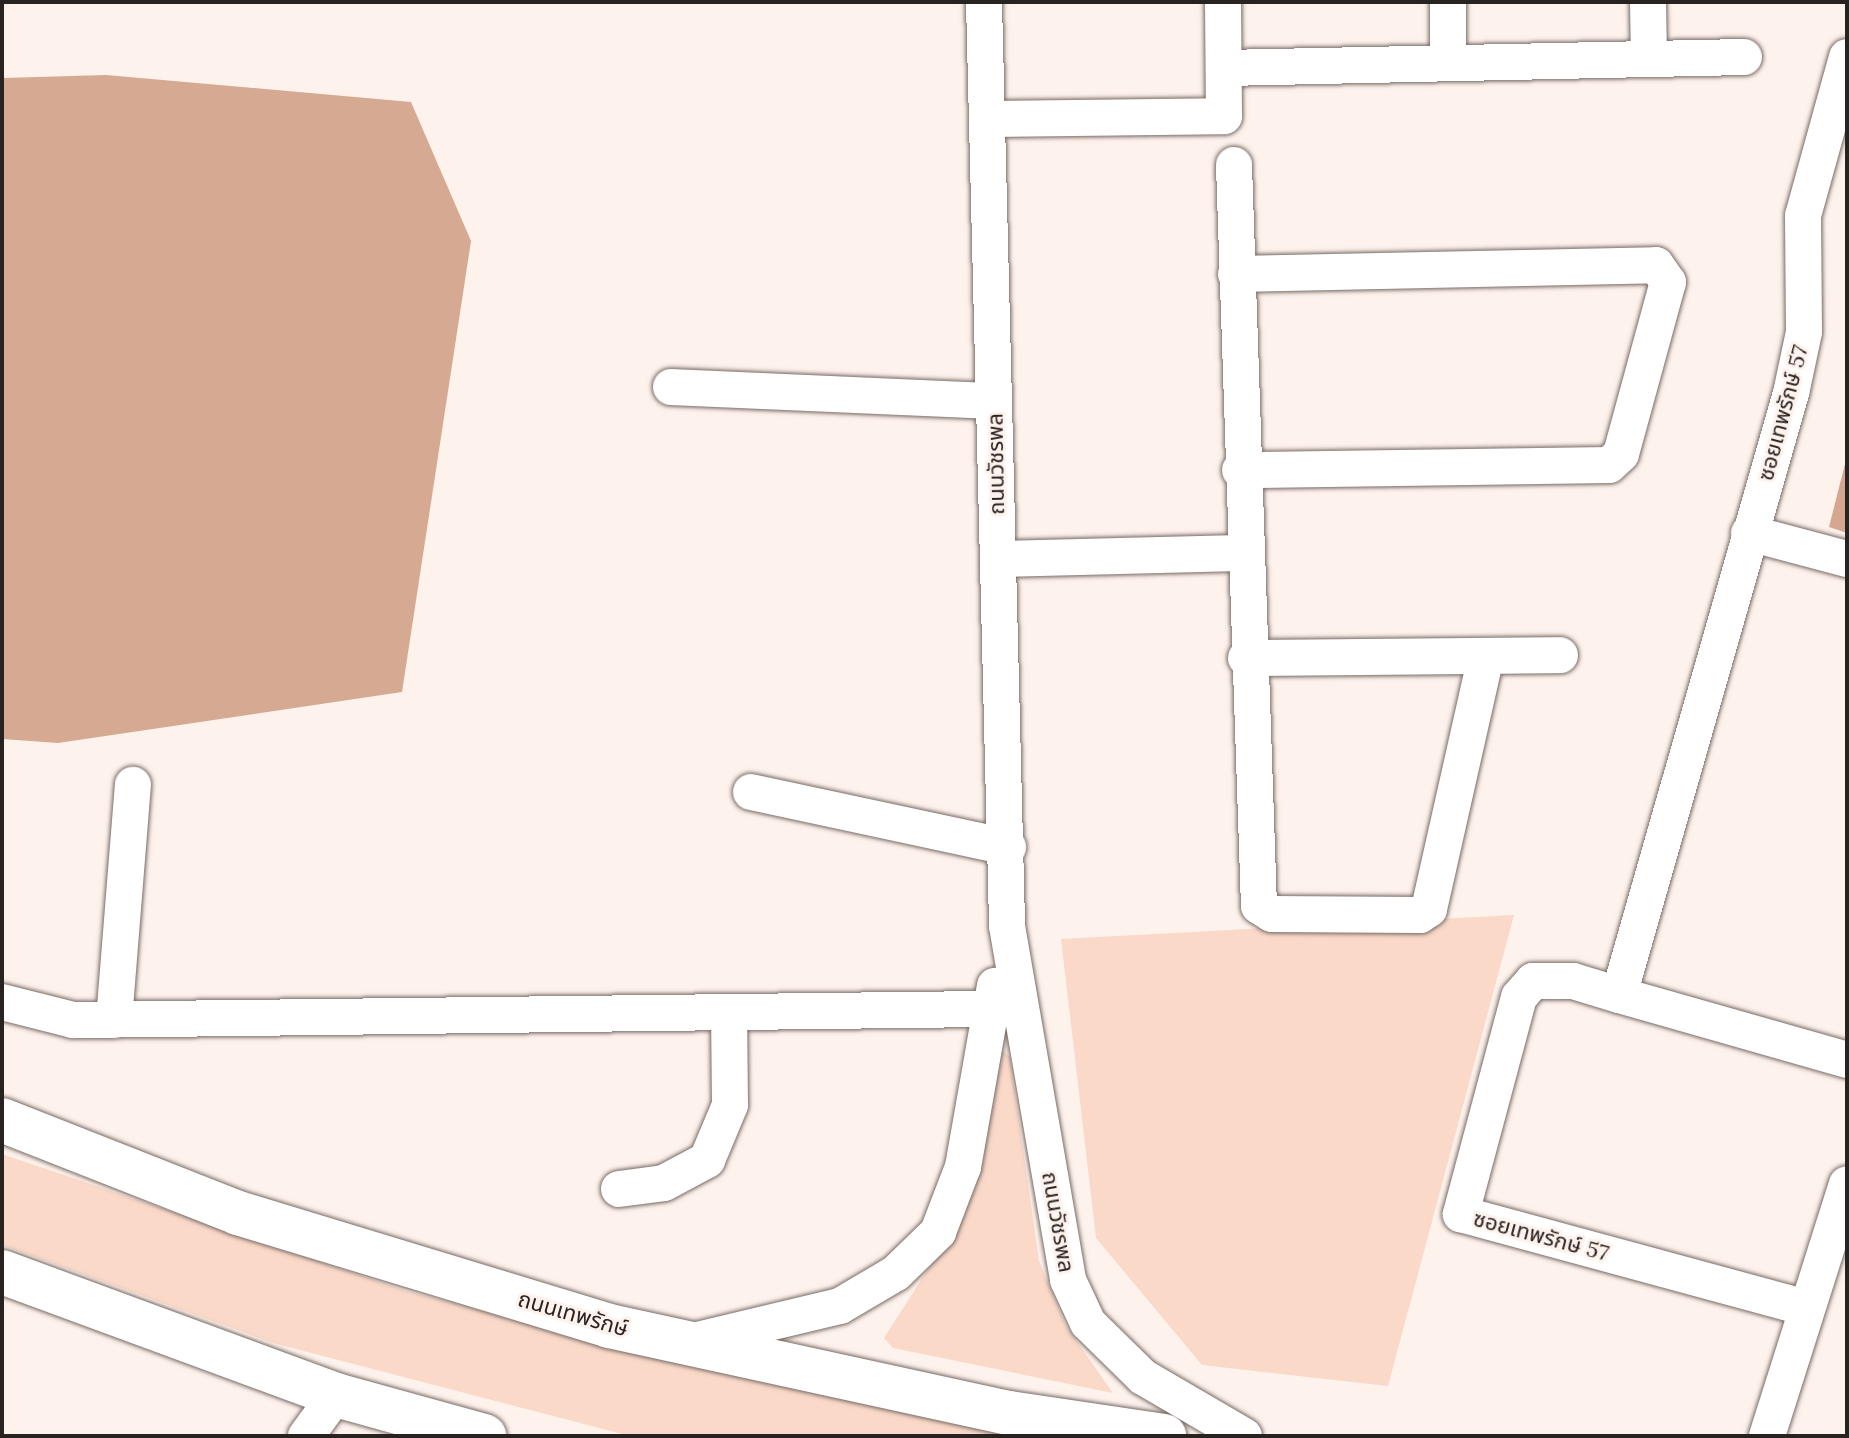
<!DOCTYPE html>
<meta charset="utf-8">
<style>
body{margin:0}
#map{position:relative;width:1849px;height:1438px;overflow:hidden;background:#fef2ed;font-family:Lora,"Noto Sans Thai",serif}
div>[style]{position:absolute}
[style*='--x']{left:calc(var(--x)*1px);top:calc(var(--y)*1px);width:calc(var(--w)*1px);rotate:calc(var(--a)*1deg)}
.green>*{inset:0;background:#fad9c9}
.forest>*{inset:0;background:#d5a791}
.water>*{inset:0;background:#d6a992}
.roads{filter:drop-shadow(0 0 2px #786b65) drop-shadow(0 0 2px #786b65)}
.minor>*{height:36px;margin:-18px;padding:0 18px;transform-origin:18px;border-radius:18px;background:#fff}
.major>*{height:44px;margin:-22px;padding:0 22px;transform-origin:22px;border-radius:22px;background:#fff}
span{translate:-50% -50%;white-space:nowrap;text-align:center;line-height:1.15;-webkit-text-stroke:6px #fef2ed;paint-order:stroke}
.street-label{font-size:22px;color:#282220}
.frame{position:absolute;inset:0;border:4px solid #282220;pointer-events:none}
</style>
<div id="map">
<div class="green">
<div style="clip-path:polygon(1514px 915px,1388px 1386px,1202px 1365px,1096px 1238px,1061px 939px)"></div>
<div style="clip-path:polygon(1002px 1050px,1010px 1057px,1039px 1261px,1066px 1326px,1113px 1393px,893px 1348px,884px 1338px,960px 1219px)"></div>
<div style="clip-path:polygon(2px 1154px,406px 1291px,676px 1361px,1036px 1436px,630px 1436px,273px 1343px,2px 1245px)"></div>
</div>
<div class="forest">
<div style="clip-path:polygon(1847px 456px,1847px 533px,1829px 527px)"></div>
</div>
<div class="water">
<div style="clip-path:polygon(106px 75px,411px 102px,471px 241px,402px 692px,58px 743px,2px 739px,2px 78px)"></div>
</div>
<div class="roads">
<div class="minor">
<div style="--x:984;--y:2;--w:924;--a:88.57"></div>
<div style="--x:1007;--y:926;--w:359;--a:80.2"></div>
<div style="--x:1068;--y:1280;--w:47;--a:65.1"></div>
<div style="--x:1088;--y:1323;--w:77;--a:44.5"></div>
<div style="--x:1143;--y:1377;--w:117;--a:30.3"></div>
<div style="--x:1448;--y:2;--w:61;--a:90"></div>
<div style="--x:1648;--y:2;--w:56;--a:89"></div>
<div style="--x:1847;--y:57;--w:165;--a:105.5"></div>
<div style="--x:1803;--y:216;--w:116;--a:89.5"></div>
<div style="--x:1804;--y:332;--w:62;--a:102"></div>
<div style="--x:1791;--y:393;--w:626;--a:105.95"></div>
<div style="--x:1619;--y:995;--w:237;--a:15.9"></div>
<div style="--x:1224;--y:68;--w:520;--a:-1.21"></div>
<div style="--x:987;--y:119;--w:237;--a:-0.7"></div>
<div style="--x:1224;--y:116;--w:114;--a:-90.5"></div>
<div style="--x:1234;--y:165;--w:741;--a:88.07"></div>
<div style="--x:1259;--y:906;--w:15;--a:32"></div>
<div style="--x:1272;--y:914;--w:148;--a:0.4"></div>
<div style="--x:1420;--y:915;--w:11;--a:-34"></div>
<div style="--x:1429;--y:909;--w:255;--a:-77.3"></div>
<div style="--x:1236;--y:274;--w:420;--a:-1.2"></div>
<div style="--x:1656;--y:265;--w:21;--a:55"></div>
<div style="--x:1668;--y:282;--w:178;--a:105.3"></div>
<div style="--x:1621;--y:454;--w:16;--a:137"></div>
<div style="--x:1609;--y:465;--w:369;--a:179.2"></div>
<div style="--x:671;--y:387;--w:323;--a:2.5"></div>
<div style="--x:1749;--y:533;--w:101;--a:14.9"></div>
<div style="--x:998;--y:559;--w:244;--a:-1.4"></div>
<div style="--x:1246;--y:658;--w:314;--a:-0.5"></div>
<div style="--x:751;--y:792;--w:263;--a:12.1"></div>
<div style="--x:1619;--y:995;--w:48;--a:-163.1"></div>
<div style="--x:1573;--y:981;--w:40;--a:180"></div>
<div style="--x:1533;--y:981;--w:21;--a:131"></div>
<div style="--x:1519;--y:997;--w:225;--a:105"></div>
<div style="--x:1461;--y:1214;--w:355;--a:15.2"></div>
<div style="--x:2;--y:1002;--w:73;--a:14.2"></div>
<div style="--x:73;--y:1020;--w:918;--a:-0.69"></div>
<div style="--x:114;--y:1020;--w:236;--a:-85.4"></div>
<div style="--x:619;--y:1189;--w:45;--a:-7.6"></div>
<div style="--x:664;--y:1183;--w:49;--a:-28.1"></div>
<div style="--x:707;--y:1160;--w:60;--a:-67.3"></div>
<div style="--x:730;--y:1105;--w:93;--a:-90.6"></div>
<div style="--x:689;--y:1342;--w:155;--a:-13.4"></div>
<div style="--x:840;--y:1306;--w:65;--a:-30.5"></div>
<div style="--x:896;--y:1273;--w:59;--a:-44.3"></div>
<div style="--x:938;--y:1232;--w:70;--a:-69"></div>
<div style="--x:963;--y:1167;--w:184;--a:-80"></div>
<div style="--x:306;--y:1436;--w:51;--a:-53.8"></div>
<div style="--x:1767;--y:1436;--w:264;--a:-72.4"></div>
</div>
<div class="major">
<div style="--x:2;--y:1120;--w:254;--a:21.5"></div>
<div style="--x:238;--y:1213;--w:388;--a:16.9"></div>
<div style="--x:609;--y:1326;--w:409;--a:12.3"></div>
<div style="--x:1009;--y:1413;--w:157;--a:8.4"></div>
<div style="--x:2;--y:1272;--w:356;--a:20.2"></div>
<div style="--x:336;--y:1395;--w:154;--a:15.5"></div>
</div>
</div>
<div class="street-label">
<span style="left:1783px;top:413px;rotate:-75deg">ซอยเทพรักษ์ 57</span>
<span style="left:996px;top:464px;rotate:-91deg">ถนนวัชรพล</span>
<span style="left:1058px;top:1222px;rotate:80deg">ถนนวัชรพล</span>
<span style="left:1541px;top:1236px;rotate:15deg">ซอยเทพรักษ์ 57</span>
<span style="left:573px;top:1314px;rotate:16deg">ถนนเทพรักษ์</span>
</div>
<div class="frame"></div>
</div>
